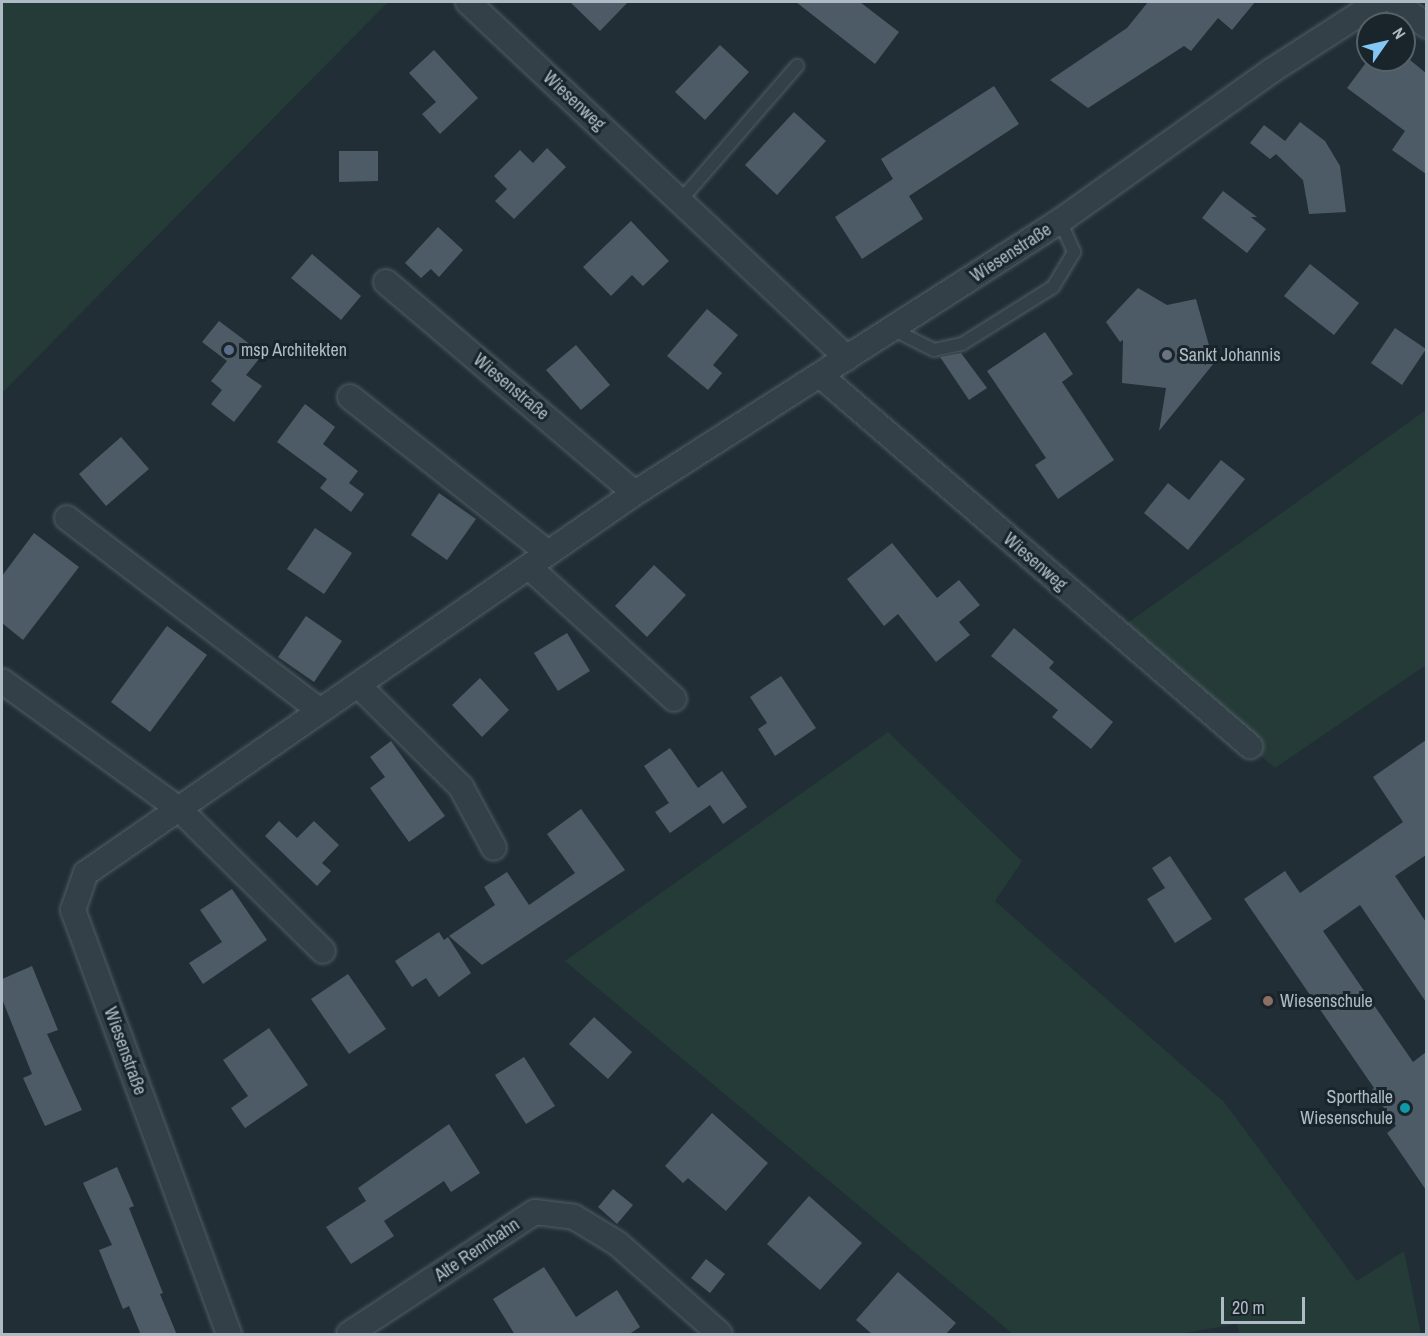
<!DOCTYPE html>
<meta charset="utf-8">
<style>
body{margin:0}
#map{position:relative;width:1428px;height:1336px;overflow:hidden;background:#212e36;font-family:"Archivo Narrow",sans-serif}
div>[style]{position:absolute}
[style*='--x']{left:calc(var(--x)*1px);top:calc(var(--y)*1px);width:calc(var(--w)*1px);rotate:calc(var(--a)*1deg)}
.green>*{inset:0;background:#253b38}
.building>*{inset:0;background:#4c5b65}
.roads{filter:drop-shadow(0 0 2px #515e65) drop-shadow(0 0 2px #515e65)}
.service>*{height:12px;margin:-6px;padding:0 6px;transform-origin:6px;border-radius:6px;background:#344047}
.minor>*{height:24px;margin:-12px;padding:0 12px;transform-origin:12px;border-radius:12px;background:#344047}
.dots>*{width:16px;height:16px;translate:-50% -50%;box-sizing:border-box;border:3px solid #19252b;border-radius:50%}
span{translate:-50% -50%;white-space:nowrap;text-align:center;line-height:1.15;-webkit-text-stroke:6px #19252b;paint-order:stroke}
.street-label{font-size:18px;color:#aebbc4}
.poi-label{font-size:18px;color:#aebbc4}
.left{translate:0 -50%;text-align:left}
.right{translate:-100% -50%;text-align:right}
.frame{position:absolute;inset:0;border:3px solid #aebbc4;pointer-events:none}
.north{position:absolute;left:1356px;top:12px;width:60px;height:60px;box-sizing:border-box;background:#19252b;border:2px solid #556168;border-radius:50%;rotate:56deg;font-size:16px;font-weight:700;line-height:24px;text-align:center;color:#aebbc4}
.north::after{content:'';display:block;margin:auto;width:21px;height:27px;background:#83c5f4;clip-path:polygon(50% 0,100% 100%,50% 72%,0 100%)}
.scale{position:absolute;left:1221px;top:1297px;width:84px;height:27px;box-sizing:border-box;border:3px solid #aebbc4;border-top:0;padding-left:8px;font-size:18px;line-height:21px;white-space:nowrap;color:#aebbc4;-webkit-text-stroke:4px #19252b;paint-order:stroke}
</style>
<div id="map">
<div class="green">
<div style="clip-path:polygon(2px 2px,388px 2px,2px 393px)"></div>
<div style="clip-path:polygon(1426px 410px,1426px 665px,1275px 768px,1115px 632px)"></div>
<div style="clip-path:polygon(888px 732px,1022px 861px,995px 901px,1224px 1102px,1357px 1281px,1404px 1251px,1421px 1334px,1240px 1334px,1237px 1324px,1178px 1334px,1013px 1334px,565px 961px)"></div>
</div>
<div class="building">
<div style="clip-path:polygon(570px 2px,628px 2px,600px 31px)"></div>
<div style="clip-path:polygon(796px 2px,860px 2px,899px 32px,875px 64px)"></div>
<div style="clip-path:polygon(1148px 2px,1255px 2px,1232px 30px,1218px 18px,1191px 51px,1184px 46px,1088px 108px,1050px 80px,1127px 28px)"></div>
<div style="clip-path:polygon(720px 45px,749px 72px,705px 120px,675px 92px)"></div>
<div style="clip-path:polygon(434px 50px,478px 98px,440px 134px,422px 114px,436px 102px,409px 73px)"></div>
<div style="clip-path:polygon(1368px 60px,1410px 60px,1426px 73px,1426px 174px,1392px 150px,1405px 131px,1347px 88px)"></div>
<div style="clip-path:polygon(994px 86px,1019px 124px,909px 196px,923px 219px,862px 259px,835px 217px,893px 179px,881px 159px)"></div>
<div style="clip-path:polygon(794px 112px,826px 141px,777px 195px,745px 165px)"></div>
<div style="clip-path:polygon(1300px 122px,1325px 141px,1340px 166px,1346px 212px,1309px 214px,1303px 180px,1276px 154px,1270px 159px,1250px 143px,1264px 125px,1285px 141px)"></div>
<div style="clip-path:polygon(547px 148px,566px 167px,514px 219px,495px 201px,507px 189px,494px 176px,520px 150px,533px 163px)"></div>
<div style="clip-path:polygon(339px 151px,378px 151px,378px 181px,339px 182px)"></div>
<div style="clip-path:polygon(1223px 191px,1257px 217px,1251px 217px,1266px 229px,1247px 253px,1202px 218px)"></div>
<div style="clip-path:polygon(631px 221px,669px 261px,643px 286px,632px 275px,611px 296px,583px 267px)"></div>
<div style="clip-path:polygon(438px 227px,463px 250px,439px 277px,431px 269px,421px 278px,405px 263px)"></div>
<div style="clip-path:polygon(312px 254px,361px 296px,341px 320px,291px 278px)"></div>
<div style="clip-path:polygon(1310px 264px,1359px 303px,1334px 335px,1284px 296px)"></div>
<div style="clip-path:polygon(1138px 288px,1167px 305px,1196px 299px,1214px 363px,1159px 431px,1166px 388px,1122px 383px,1123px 340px,1120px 342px,1106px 322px)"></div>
<div style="clip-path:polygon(707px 309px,738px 335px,713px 365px,722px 373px,708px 390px,667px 356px)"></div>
<div style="clip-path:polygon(219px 321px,263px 354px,246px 375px,262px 386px,234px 422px,211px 404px,222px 390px,211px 381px,227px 361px,202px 342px)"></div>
<div style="clip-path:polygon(1395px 328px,1426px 349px,1402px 385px,1371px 363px)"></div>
<div style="clip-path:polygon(1045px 332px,1073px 374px,1062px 382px,1114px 460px,1058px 499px,1035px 465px,1046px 458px,987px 371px)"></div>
<div style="clip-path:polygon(576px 345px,610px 385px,581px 410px,546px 370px)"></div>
<div style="clip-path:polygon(961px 353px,987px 388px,969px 400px,940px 357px)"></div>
<div style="clip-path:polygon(305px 404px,335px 427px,323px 444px,358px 471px,349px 483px,364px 494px,351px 512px,320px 488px,327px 479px,277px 442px)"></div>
<div style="clip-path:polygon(121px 437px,149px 469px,106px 506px,79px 474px)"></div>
<div style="clip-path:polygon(1221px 460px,1245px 479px,1188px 550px,1144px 513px,1168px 483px,1189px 500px)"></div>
<div style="clip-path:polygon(439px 493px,476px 519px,447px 560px,411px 535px)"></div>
<div style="clip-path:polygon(315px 528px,352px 553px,324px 594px,287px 569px)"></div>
<div style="clip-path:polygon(34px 533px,79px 567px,23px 640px,2px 623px,2px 576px)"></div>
<div style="clip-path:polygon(892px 543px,937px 598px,959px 580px,980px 605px,959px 622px,970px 635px,936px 662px,898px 614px,884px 626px,847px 579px)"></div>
<div style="clip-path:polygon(654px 565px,686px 595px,647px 637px,615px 606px)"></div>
<div style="clip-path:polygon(306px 616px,342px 641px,314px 682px,278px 657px)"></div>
<div style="clip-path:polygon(167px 626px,207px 655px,150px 732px,111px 702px)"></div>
<div style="clip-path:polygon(1014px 628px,1054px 662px,1049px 668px,1113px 722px,1091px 749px,1052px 717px,1058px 710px,991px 656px)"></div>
<div style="clip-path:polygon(567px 633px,590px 671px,558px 691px,534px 653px)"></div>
<div style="clip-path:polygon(781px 676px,816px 728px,775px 756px,758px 729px,767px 723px,750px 697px)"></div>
<div style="clip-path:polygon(480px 678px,509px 710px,482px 737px,452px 705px)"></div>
<div style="clip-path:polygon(1426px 740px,1426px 855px,1395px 876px,1426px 922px,1426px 1002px,1360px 905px,1323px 931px,1413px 1062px,1426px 1052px,1426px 1190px,1387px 1133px,1396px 1126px,1372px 1090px,1374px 1088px,1244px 899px,1285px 871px,1300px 893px,1403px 822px,1373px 777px)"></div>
<div style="clip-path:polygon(391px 741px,445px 816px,409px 842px,370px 788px,385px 777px,370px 757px)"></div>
<div style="clip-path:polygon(670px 748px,698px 788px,722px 771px,747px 807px,723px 824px,710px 805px,670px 833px,655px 812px,669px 803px,644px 766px)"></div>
<div style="clip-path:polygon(581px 809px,625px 870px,482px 965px,449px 936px,495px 905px,484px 887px,507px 872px,529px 905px,575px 873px,547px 834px)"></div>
<div style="clip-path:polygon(279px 821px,297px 838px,314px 821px,339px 845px,322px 863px,331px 871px,317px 886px,265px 836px)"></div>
<div style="clip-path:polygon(1170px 856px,1212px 919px,1175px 943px,1147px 899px,1165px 888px,1152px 868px)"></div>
<div style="clip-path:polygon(232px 889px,267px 940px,203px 984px,189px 963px,222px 942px,200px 910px)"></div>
<div style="clip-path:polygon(439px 932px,444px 940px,448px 937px,471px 973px,439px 997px,426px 978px,412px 987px,395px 961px)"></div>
<div style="clip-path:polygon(32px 966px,58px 1030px,47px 1034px,82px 1110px,45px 1126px,23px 1078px,32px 1074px,2px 999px,2px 979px)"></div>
<div style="clip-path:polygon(348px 974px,386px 1029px,349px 1054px,311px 999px)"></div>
<div style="clip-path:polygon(594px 1017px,632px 1052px,608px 1079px,569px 1044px)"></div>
<div style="clip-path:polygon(269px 1028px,308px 1085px,245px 1128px,231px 1108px,248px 1096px,223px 1060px)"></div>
<div style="clip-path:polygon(524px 1057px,555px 1106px,526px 1124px,495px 1075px)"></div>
<div style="clip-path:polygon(712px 1113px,768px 1163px,726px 1211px,688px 1178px,683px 1183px,665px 1166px)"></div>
<div style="clip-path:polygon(449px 1124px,480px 1173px,451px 1192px,444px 1181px,384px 1221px,394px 1236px,351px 1264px,326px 1227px,366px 1201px,358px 1188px)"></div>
<div style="clip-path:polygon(117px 1167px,134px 1206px,129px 1208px,163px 1293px,160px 1294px,177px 1335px,141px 1335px,129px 1306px,123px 1309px,99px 1250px,112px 1245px,83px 1183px)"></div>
<div style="clip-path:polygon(613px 1189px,633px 1205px,617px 1224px,598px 1207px)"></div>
<div style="clip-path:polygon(809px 1196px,862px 1243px,820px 1290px,767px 1244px)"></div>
<div style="clip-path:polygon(706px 1259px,725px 1274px,710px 1293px,691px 1278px)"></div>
<div style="clip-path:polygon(544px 1267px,576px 1317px,617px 1290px,640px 1327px,628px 1335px,515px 1335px,493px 1299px)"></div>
<div style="clip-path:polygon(898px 1272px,956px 1323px,945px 1335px,873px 1335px,856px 1320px)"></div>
</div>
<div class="roads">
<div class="service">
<div style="--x:680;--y:201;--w:179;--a:-49.1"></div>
<div style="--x:894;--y:330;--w:45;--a:26.6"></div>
<div style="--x:934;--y:350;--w:29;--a:-12"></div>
<div style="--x:962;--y:344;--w:107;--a:-32.1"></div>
<div style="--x:1053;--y:287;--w:41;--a:-59"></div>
<div style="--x:1074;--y:252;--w:34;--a:-114"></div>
</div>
<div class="minor">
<div style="--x:468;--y:2;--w:520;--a:43.21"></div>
<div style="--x:1395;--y:2;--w:39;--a:37"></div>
<div style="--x:386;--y:282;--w:326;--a:40.3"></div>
<div style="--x:821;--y:376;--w:567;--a:40.78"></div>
<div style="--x:350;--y:397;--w:252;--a:38.2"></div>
<div style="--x:67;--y:518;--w:318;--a:37.3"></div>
<div style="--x:529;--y:567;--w:196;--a:42.3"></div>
<div style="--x:2;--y:681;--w:218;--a:35.9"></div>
<div style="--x:179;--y:809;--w:202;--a:44.6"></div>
<div style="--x:358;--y:685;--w:145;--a:44.7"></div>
<div style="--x:461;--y:787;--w:69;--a:61.6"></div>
<div style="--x:229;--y:1334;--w:452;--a:-110.2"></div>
<div style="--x:73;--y:910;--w:39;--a:-71"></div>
<div style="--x:86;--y:873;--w:668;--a:-34.69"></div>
<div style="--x:635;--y:493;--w:505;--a:-32.62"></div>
<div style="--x:1060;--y:221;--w:259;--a:-35.4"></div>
<div style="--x:1271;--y:71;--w:127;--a:-32.8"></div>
<div style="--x:349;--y:1334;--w:222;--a:-33.3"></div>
<div style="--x:535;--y:1212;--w:39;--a:7"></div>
<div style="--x:574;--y:1217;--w:50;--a:31.2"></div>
<div style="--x:617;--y:1243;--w:137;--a:41.5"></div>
</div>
</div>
<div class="dots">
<div style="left:229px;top:350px;background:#5c6f8a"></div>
<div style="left:1167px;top:355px;background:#6b7280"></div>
<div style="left:1268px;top:1001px;background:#8d6e63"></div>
<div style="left:1405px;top:1108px;background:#0f9aa8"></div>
</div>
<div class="street-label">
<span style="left:574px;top:101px;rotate:43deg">Wiesenweg</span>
<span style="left:1011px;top:253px;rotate:-33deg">Wiesenstraße</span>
<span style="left:511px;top:387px;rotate:40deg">Wiesenstraße</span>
<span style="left:1035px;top:562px;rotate:41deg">Wiesenweg</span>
<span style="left:125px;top:1051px;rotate:70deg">Wiesenstraße</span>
<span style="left:477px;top:1250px;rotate:-34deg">Alte Rennbahn</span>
</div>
<div class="poi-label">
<span class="left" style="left:241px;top:350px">msp Architekten</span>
<span class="left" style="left:1179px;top:355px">Sankt Johannis</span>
<span class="left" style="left:1280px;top:1001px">Wiesenschule</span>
<span class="right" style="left:1393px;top:1108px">Sporthalle<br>Wiesenschule</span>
</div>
<div class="frame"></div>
<div class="north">N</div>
<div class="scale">20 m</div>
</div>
